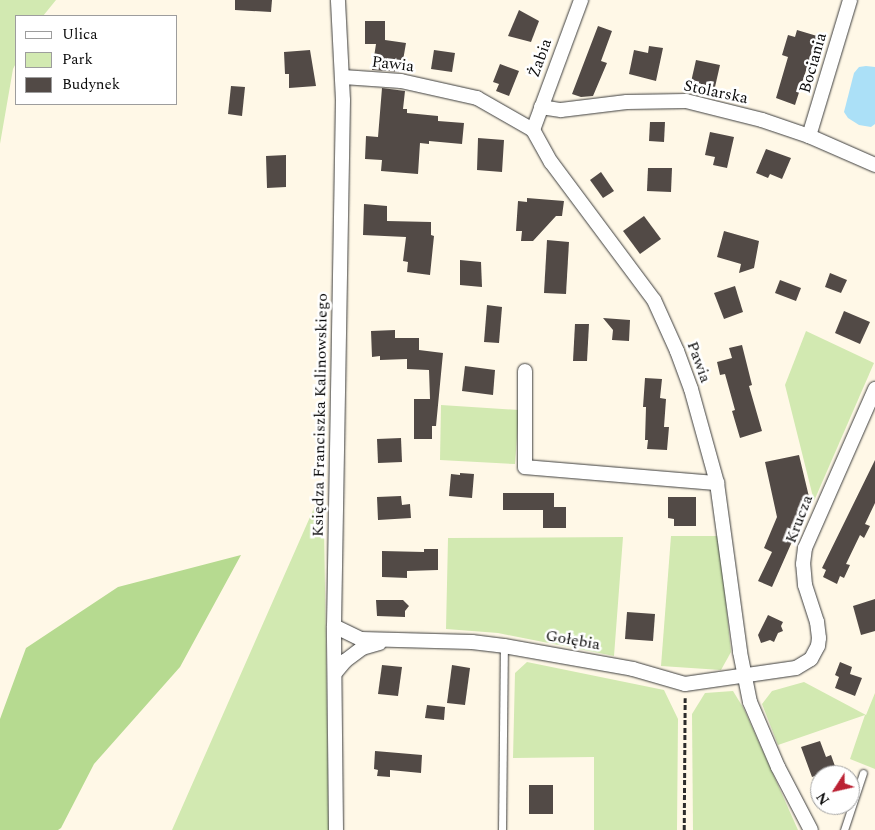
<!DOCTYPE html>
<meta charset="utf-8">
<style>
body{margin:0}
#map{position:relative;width:875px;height:830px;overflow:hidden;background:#fff8e7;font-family:Spectral,serif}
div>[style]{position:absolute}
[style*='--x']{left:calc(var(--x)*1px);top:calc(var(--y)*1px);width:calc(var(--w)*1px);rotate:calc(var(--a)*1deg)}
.green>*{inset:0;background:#d2e9b1}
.forest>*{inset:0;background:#b6da90}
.water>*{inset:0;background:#abe0f7}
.building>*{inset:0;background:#524a46}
.path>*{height:2.5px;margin-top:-1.25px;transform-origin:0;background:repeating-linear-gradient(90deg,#2c2c2c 0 5px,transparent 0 7.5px)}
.roads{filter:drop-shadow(0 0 1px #3d3d3d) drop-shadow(0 0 1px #3d3d3d)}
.lane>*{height:7px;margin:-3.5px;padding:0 3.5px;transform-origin:3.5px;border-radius:3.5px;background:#fff}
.street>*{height:14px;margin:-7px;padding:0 7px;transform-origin:7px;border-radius:7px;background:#fff}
span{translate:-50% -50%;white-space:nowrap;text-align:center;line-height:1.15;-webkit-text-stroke:5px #fff;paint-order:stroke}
.street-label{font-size:16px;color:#0a0a0a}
.legend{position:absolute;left:15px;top:15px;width:162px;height:90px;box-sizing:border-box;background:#fff;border:1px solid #9d9d9d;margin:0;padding:6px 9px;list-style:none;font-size:15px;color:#0a0a0a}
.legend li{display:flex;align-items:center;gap:10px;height:25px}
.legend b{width:25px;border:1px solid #9d9d9d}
.north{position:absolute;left:810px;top:765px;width:50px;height:50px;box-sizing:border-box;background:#fff;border:1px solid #9d9d9d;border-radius:50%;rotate:235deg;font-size:14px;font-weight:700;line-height:20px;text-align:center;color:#0a0a0a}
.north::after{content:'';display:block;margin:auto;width:18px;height:22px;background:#bb2133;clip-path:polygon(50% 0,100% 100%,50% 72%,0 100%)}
</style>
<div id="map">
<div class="green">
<div style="clip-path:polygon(0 0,56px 0,43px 16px,16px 16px,16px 63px,13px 69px,0 144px)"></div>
<div style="clip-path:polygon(806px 331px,874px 363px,814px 501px,785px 385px)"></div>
<div style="clip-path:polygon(441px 405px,519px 410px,515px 464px,440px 460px)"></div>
<div style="clip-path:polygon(325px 483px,324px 528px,329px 830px,172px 830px)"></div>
<div style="clip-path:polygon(671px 536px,719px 536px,731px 652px,721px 670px,661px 666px)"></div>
<div style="clip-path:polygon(623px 537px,614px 656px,498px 633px,446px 629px,448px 538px)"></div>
<div style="clip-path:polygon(527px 662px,664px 690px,678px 719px,677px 830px,594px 830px,594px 757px,513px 758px,515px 673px)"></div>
<div style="clip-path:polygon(804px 682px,866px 715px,875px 693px,875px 769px,850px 759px,865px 715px,778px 745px,762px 704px,772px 691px)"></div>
<div style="clip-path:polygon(733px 691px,744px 709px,798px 830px,693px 830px,692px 714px,705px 693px)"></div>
</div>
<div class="forest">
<div style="clip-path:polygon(241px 555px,180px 667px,94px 764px,61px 828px,58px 830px,0 830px,0 719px,26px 648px,118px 587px)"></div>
</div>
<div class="water">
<div style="clip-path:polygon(866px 66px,875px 67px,875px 124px,871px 127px,859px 125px,848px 118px,844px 112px,854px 73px,859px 67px)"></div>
</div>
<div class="building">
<div style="clip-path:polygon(235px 0,272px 0,271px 12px,235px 10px)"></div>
<div style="clip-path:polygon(519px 10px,539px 21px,531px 42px,508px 36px)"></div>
<div style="clip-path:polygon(365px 21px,385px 21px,385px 40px,406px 43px,401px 72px,372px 70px,376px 44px,365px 44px)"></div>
<div style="clip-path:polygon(598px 26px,612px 31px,601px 61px,607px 63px,593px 96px,581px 97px,572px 94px)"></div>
<div style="clip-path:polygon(797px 30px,817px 36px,795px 105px,776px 98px,788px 57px,782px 55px,788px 35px,795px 37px)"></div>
<div style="clip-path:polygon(649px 46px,663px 48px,656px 81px,629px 74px,634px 50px,648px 53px)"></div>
<div style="clip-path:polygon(310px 50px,316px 86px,289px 88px,289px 74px,285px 74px,284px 52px)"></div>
<div style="clip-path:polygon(434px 50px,455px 53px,452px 72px,431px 69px)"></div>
<div style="clip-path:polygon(696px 60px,720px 65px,715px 87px,691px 82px)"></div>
<div style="clip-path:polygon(500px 64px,519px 71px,509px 96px,496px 91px,499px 84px,493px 82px)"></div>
<div style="clip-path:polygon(231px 86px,245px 87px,242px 116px,228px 114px)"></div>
<div style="clip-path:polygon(382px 88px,405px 91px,403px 109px,407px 109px,407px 113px,438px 116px,438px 121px,464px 123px,462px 144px,429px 141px,429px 144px,420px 143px,418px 174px,381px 171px,382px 160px,365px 159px,366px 136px,378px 137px)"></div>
<div style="clip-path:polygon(650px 122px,665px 122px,664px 142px,649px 141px)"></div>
<div style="clip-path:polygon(710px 132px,734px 137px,727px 168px,713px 165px,715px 157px,705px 155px)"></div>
<div style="clip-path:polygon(478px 138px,504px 140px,502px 172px,477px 170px)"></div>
<div style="clip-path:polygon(766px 149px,791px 158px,782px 179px,770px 174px,768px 178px,756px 173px)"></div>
<div style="clip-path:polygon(286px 155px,286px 187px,267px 188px,266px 156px)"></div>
<div style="clip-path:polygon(648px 168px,672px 168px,671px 192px,647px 191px)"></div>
<div style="clip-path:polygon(601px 172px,614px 191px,603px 198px,590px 180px)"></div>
<div style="clip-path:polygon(527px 198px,564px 201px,562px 216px,556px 216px,533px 241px,521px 241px,522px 231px,516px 231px,518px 201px,527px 202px)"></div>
<div style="clip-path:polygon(364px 204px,387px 206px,387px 221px,431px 222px,431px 235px,434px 236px,430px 275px,407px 272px,408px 262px,403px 261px,406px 237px,363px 235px)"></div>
<div style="clip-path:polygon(644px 216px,661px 239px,640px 254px,623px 231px)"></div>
<div style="clip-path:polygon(724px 231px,759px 241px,754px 268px,739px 273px,741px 264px,717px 257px)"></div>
<div style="clip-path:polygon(547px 240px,569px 242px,566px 294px,544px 293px)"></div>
<div style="clip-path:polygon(460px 260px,481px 262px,482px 287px,460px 285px)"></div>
<div style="clip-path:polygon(830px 273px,847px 280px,841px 293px,825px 287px)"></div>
<div style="clip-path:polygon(780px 280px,801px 288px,796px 301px,775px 293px)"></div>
<div style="clip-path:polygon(735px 286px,743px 312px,724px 319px,714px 293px)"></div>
<div style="clip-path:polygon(487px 305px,502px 307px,499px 343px,484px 342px)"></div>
<div style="clip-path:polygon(844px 311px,870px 322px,860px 344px,835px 333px)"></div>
<div style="clip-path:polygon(603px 318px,630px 320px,629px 341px,612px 340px,613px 330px)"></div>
<div style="clip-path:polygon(575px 324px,589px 324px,587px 361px,573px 361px)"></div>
<div style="clip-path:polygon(395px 330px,395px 338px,419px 338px,419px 350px,443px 353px,436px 426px,432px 426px,432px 439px,414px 439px,414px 399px,430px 399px,429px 370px,407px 369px,407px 359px,380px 360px,380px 356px,372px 357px,371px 331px)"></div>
<div style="clip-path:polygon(742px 345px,752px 385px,749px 386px,762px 431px,740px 438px,732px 411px,735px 410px,725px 374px,720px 375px,717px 362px,732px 358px,729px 348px)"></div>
<div style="clip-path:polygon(465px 366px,495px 370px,493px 395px,462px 391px)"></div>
<div style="clip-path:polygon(645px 378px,662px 379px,660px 398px,666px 399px,664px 427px,669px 427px,667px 450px,647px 449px,648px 440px,645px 440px,646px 407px,643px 407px)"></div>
<div style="clip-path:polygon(401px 438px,402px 462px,378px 463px,377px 439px)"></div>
<div style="clip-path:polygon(799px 455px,810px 501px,772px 587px,758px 581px,772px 552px,764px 548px,777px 517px,765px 462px)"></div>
<div style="clip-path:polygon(875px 460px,875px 503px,865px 524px,870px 526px,864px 538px,860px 535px,846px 564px,850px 565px,844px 578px,840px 576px,837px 584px,823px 577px,826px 570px,822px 568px)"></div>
<div style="clip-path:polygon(460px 473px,474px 474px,472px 498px,449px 496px,451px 474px,460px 475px)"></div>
<div style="clip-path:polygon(503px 493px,554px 493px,554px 507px,566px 507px,566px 528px,543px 528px,543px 510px,503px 510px)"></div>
<div style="clip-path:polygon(401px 496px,402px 505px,410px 504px,411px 518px,378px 520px,377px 497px)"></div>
<div style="clip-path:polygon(668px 497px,696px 497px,696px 526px,674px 526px,674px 519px,668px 518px)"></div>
<div style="clip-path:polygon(424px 549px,438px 549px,438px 570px,407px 571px,407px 578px,382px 577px,382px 551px,424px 552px)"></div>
<div style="clip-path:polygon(875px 599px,875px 631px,861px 635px,853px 606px)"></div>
<div style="clip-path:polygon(376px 600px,403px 600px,409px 606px,405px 611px,405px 617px,377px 616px)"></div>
<div style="clip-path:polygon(627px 612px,655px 614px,653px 641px,625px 639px)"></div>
<div style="clip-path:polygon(768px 615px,783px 622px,781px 626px,783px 631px,778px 633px,774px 642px,770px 640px,761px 643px,758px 635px)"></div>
<div style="clip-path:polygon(840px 662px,852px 667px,850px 674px,862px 678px,855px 696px,835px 688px,839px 677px,835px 675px)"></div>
<div style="clip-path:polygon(382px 665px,402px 667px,398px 696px,378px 694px)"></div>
<div style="clip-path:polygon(452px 665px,470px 668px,465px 705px,447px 703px)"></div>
<div style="clip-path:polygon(427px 705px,445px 707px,444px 720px,425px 718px)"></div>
<div style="clip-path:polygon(820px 741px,826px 757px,831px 755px,836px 769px,812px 777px,801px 747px)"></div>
<div style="clip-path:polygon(375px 751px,422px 755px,421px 773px,390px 770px,390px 777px,377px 776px,378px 770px,374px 769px)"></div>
<div style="clip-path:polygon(529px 785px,553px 785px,553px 814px,529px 814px)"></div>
</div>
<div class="path">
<div style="--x:684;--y:830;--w:132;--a:-89.6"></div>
</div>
<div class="roads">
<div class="lane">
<div style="--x:502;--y:830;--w:184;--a:-89.4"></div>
<div style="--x:844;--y:830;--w:60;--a:-71.6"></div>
</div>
<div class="street">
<div style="--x:343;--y:77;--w:58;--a:3.9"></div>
<div style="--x:401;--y:81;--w:78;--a:12.6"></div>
<div style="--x:477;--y:98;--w:64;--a:29.7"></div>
<div style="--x:533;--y:130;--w:37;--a:61"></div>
<div style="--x:551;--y:162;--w:172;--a:53.3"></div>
<div style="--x:654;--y:300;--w:56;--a:65.7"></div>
<div style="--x:677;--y:351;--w:40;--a:69.8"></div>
<div style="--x:691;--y:389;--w:98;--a:74.5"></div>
<div style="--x:717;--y:483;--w:171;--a:82.2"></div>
<div style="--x:740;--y:652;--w:51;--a:78.7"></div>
<div style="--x:750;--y:702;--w:71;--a:66.7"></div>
<div style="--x:778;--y:767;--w:71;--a:62.4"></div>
<div style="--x:541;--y:107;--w:20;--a:9"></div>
<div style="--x:561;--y:110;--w:66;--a:-6.9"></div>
<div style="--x:627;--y:102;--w:59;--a:-1"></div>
<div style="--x:686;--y:101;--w:78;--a:14"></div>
<div style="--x:762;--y:120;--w:50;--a:18.8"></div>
<div style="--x:809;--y:136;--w:72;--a:23.7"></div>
<div style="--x:533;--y:130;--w:139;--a:-69.7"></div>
<div style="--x:809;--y:136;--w:142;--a:-73.2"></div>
<div style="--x:525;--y:371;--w:96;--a:90"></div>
<div style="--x:525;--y:467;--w:193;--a:4.8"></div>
<div style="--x:334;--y:626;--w:30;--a:26"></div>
<div style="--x:361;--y:639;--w:111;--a:1.5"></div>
<div style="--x:472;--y:642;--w:32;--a:7"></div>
<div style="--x:504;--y:646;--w:131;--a:10.1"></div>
<div style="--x:633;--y:669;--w:54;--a:16.1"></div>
<div style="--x:685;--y:684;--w:112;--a:-8.2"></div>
<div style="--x:796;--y:668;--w:17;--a:-31"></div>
<div style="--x:811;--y:659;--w:15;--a:-62"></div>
<div style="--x:818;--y:646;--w:8;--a:-83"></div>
<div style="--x:819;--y:638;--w:16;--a:-97"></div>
<div style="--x:817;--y:622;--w:39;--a:-108"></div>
<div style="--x:805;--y:585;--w:21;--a:-95"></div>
<div style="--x:803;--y:564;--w:16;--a:-83"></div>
<div style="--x:805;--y:548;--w:174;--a:-66.2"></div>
<div style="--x:335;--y:673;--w:16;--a:-50"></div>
<div style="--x:345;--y:661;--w:21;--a:-37"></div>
<div style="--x:362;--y:648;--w:18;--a:-16"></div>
<div style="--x:336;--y:830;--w:204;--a:-90.6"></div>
<div style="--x:334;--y:626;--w:526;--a:-89.02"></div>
<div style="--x:343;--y:100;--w:100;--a:-92.9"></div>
</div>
</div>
<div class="street-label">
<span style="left:540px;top:58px;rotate:-70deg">Żabia</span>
<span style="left:813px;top:63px;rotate:-74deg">Bociania</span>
<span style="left:393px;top:64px;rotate:7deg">Pawia</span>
<span style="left:716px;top:92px;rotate:12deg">Stolarska</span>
<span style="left:699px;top:362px;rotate:70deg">Pawia</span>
<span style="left:320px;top:415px;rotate:-89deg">Księdza Franciszka Kalinowskiego</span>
<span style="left:799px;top:519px;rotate:-69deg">Krucza</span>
<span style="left:573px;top:640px;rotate:10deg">Gołębia</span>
</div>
<ul class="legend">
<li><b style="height:6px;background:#fff"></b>Ulica</li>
<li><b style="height:14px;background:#d2e9b1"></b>Park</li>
<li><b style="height:14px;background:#524a46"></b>Budynek</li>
</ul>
<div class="north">N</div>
</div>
